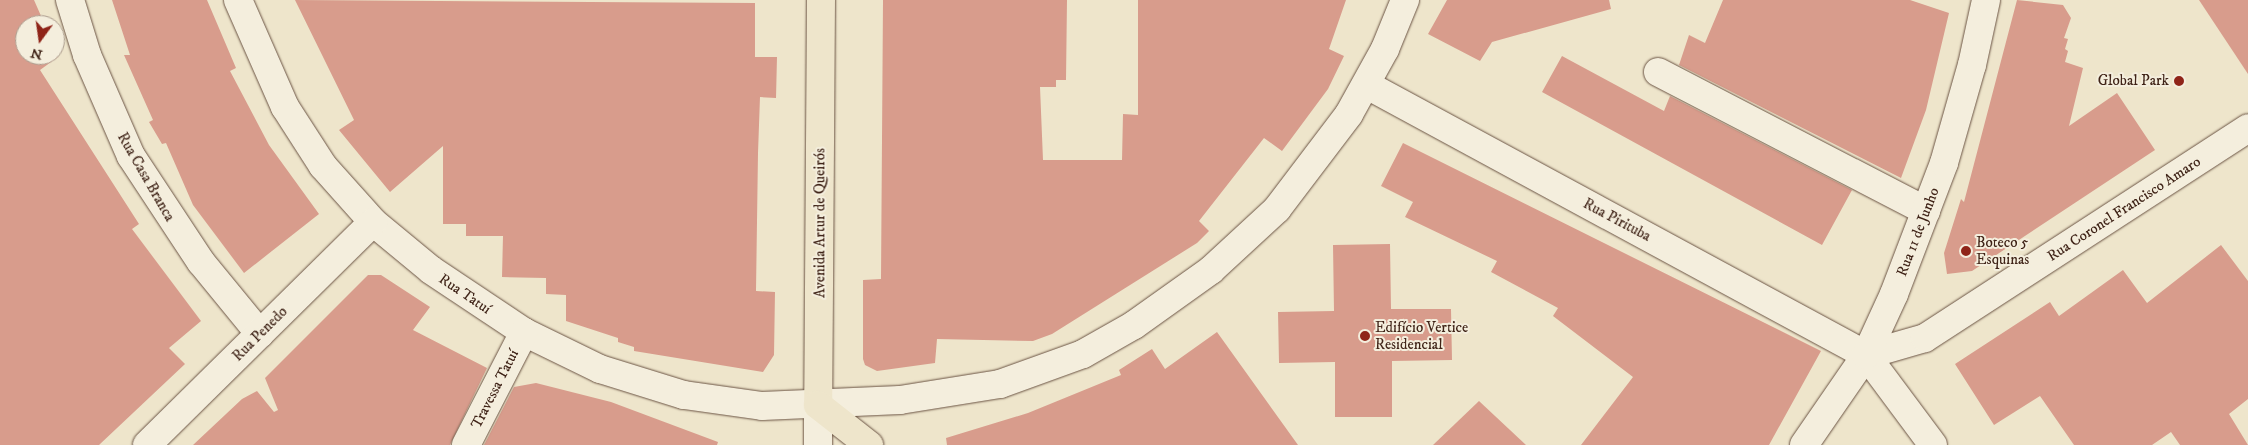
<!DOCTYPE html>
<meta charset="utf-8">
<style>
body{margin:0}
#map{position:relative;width:2248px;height:445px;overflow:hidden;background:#eee5cb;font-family:"IM FELL DW Pica",serif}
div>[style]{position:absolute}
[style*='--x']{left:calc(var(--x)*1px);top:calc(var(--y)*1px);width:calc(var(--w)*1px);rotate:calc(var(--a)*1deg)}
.building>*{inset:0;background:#d89c8c}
.roads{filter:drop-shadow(0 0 1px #6b5444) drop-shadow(0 0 1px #6b5444)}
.minor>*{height:28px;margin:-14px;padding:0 14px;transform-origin:14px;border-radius:14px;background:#f4eedd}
.major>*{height:28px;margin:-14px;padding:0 14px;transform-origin:14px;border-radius:14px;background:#eee5cb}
.dots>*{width:14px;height:14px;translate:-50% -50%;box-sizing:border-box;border:2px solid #f4eedd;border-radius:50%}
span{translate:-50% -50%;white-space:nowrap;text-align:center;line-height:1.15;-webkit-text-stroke:4px #f4eedd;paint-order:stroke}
.poi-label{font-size:15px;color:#3f2317}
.right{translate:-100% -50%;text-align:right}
.left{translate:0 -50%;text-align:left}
.street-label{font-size:15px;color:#3f2317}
.north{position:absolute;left:15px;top:15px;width:50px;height:50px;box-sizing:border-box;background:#f4eedd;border:1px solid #ac9d8e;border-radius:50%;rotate:194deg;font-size:14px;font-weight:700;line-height:20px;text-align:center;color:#3f2317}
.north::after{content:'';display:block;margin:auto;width:18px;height:22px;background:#8f2418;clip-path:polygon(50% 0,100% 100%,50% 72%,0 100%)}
</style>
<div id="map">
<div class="building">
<div style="clip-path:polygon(0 0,34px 0,45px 25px,25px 25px,25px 55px,55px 55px,55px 48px,58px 57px,40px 70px,139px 224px,132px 229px,201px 321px,169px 348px,185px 364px,99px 445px,0 445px)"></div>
<div style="clip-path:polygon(112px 0,207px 0,236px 68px,230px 71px,269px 145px,319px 214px,244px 273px,193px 205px,166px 143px,162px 144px,149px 122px,153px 120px,124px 55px,130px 55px)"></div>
<div style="clip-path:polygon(295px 0,755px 3px,755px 57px,777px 57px,776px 98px,760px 97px,758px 153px,756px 291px,775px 292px,774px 355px,763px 372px,634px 351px,634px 347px,618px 342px,618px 338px,566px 321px,566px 295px,546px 294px,546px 278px,502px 277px,503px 236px,466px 236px,466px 224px,443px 224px,443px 146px,390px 192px,339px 130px,354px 120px)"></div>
<div style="clip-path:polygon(883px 0,1067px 0,1066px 80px,1056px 80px,1056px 87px,1040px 87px,1043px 160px,1122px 160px,1123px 114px,1138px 115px,1138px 0,1346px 0,1329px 49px,1344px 56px,1328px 89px,1282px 151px,1264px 138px,1199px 221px,1209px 231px,1197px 243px,1052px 334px,1033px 341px,937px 339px,935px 363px,877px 371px,865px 365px,863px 359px,863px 280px,881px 279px)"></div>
<div style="clip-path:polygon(1447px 0,1609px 0,1611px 9px,1492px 42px,1480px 61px,1428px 34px)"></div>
<div style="clip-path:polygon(1723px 0,1910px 0,1949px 13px,1926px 110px,1901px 178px,1679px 65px,1689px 35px,1705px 43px)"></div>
<div style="clip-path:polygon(2017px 0,2063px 5px,2071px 18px,2064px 38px,2068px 39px,2065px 49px,2068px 51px,2065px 62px,2083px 68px,2069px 126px,2117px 93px,2155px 150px,1972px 271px,1947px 274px,1944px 253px,1961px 199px,1964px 202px)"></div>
<div style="clip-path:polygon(2199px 0,2248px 0,2248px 74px)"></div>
<div style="clip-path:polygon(1562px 56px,1664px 111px,1670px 96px,1852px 190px,1822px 245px,1542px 92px)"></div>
<div style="clip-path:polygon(1403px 143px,1821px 351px,1769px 445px,1581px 445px,1633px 377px,1553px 316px,1558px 308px,1491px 272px,1497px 261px,1405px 217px,1413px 202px,1381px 186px)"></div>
<div style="clip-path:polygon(1390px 244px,1391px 309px,1451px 309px,1452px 360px,1392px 361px,1392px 417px,1335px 417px,1335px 362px,1279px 363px,1278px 312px,1334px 311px,1333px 245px)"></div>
<div style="clip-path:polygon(2221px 245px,2248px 281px,2248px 399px,2229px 414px,2248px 445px,2180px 445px,2171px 432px,2152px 445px,2074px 445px,2040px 396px,1994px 425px,1955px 364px,2050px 302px,2059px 316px,2123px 270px,2147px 303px)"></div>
<div style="clip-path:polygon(368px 275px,381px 275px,430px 307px,413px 330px,487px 368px,450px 445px,193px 445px,242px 399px,257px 391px,274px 412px,278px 410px,265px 378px)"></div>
<div style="clip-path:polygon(1217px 332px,1298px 445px,947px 445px,946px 438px,1028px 413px,1121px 375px,1119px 370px,1152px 349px,1165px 369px)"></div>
<div style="clip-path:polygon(536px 383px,611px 402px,718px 442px,717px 445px,484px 445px,514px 387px)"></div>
<div style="clip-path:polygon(1479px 401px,1526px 445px,1433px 445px)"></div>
</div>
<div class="roads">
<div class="minor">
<div style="--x:70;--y:0;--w:58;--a:72.8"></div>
<div style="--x:87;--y:55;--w:110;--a:66.5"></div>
<div style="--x:131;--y:156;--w:127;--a:56.6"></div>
<div style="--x:201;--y:262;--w:93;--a:50.7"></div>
<div style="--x:238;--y:0;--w:117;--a:66.3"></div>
<div style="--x:285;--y:107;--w:70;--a:57.2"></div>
<div style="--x:323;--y:166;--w:75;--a:48.2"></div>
<div style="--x:373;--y:222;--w:75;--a:39.6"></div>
<div style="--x:431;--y:270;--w:112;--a:33.7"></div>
<div style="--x:524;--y:332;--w:85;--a:26"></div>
<div style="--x:600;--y:369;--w:88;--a:17.2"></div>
<div style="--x:684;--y:395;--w:79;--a:8"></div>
<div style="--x:762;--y:406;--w:138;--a:-2.5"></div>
<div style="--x:900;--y:400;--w:101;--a:-9.1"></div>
<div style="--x:1000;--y:384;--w:88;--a:-19.9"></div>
<div style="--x:1083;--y:354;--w:59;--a:-29.6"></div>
<div style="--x:1134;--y:325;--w:95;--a:-35.5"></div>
<div style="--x:1211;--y:270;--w:90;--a:-42.7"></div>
<div style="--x:1277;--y:209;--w:119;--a:-52.8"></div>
<div style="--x:1349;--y:114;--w:74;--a:-61"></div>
<div style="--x:1385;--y:49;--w:53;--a:-67.8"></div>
<div style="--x:1658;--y:72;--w:302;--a:27.4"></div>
<div style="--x:1367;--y:85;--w:567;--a:28.42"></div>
<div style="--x:1866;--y:355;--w:112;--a:53.3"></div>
<div style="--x:1866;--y:355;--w:61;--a:-16.1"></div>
<div style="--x:1925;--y:338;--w:385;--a:-33"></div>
<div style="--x:147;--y:445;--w:317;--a:-44.6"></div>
<div style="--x:466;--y:445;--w:127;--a:-62.8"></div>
<div style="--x:818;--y:445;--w:40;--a:-90"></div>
<div style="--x:1804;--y:445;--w:109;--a:-55.4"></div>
<div style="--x:1866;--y:355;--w:67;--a:-65.3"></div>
<div style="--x:1894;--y:294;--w:140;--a:-69.1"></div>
<div style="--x:1944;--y:163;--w:102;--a:-74.1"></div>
<div style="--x:1972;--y:65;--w:66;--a:-77.8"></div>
</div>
<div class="major">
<div style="--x:821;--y:0;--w:405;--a:90.4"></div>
<div style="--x:818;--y:405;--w:65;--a:38.1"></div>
</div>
</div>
<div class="dots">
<div style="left:2179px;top:81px;background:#8f2418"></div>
<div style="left:1966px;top:251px;background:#8f2418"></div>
<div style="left:1365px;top:336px;background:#8f2418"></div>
</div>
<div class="poi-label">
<span class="right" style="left:2169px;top:81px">Global Park</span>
<span class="left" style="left:1976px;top:251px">Boteco 5<br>Esquinas</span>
<span class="left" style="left:1375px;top:336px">Edifício Vertice<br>Residencial</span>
</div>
<div class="street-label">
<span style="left:146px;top:177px;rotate:60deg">Rua Casa Branca</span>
<span style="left:2124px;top:209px;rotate:-33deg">Rua Coronel Francisco Amaro</span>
<span style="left:1617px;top:220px;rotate:28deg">Rua Pirituba</span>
<span style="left:820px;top:223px;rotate:-90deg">Avenida Artur de Queirós</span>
<span style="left:1918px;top:232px;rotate:-69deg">Rua 11 de Junho</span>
<span style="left:465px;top:294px;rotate:34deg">Rua Tatuí</span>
<span style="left:260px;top:334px;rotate:-45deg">Rua Penedo</span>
<span style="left:495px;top:389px;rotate:-63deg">Travessa Tatuí</span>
</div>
<div class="north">N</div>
</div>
